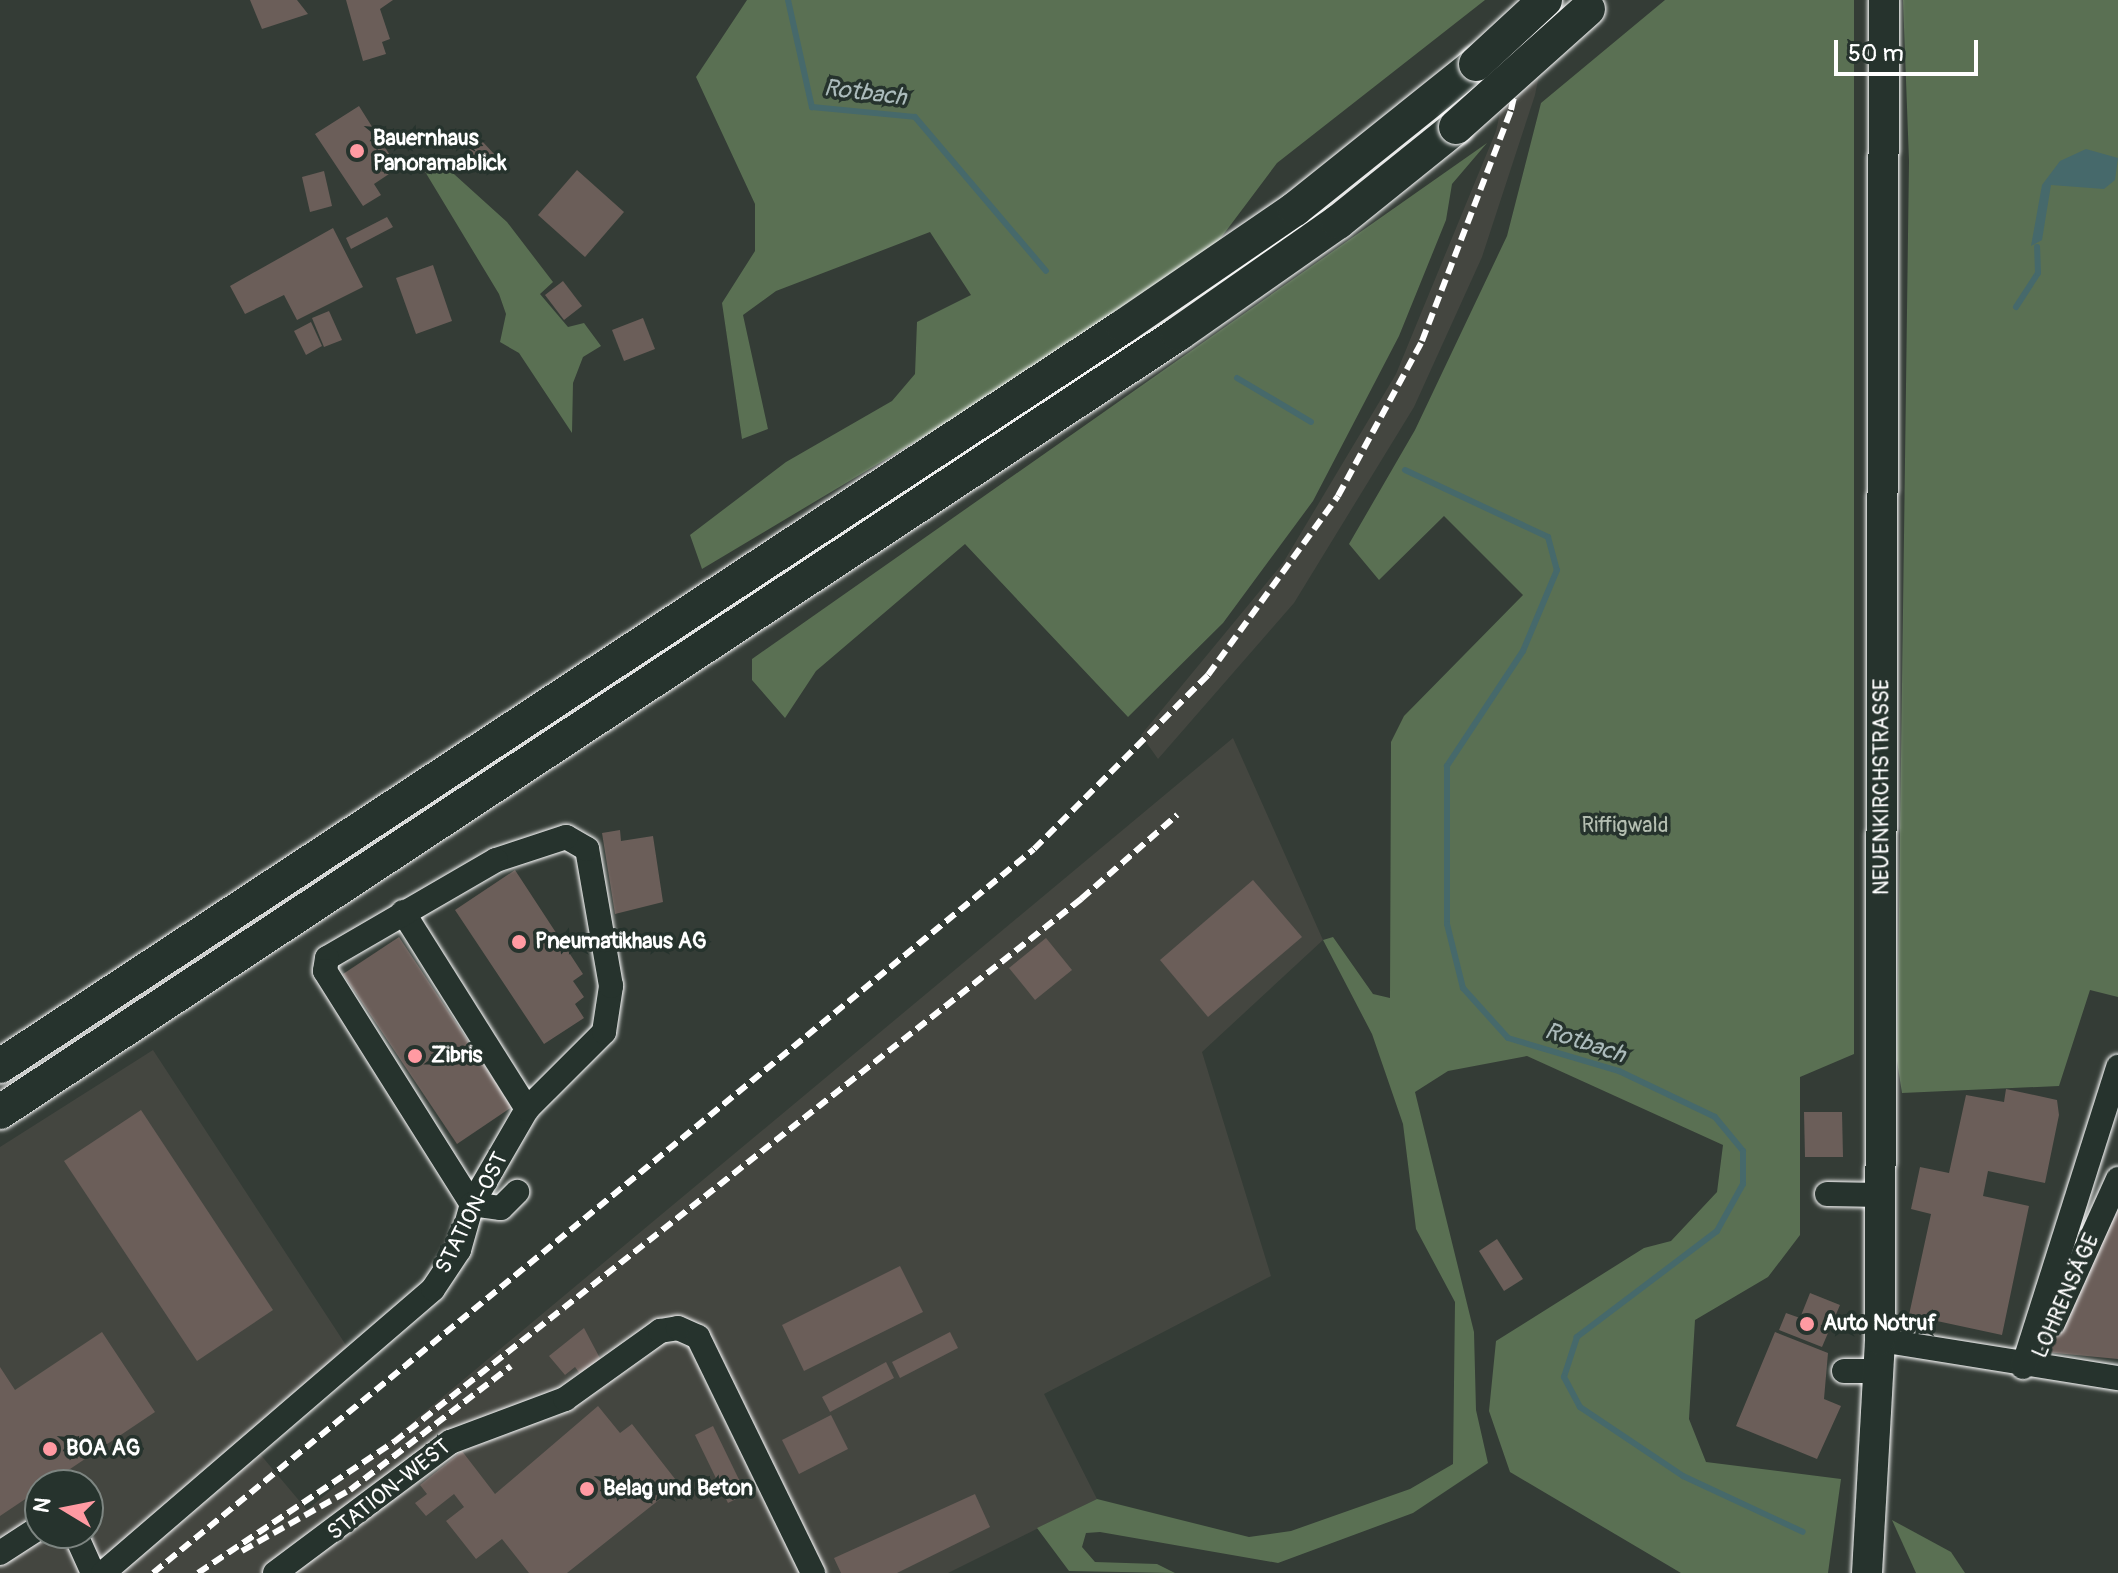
<!DOCTYPE html>
<meta charset="utf-8">
<style>
body{margin:0}
#map{position:relative;width:2118px;height:1573px;overflow:hidden;background:#343c36;font-family:Pangolin,sans-serif}
div>[style]{position:absolute}
[style*='--x']{left:calc(var(--x)*1px);top:calc(var(--y)*1px);width:calc(var(--w)*1px);rotate:calc(var(--a)*1deg)}
.built>*{inset:0;background:#444640}
.green>*{inset:0;background:#5a7053}
.water>*{inset:0;background:#46696b}
.stream>*{height:6px;margin:-3px;padding:0 3px;transform-origin:3px;border-radius:3px;background:#46696b}
.building>*{inset:0;background:#6b5e59}
.roads{filter:drop-shadow(0 0 2px #fff) drop-shadow(0 0 2px #fff)}
.minor>*{height:24px;margin:-12px;padding:0 12px;transform-origin:12px;border-radius:12px;background:#26332d}
.major>*{height:30px;margin:-15px;padding:0 15px;transform-origin:15px;border-radius:15px;background:#26332d}
.highway>*{height:34px;margin:-17px;padding:0 17px;transform-origin:17px;border-radius:17px;background:#26332d}
.rail>*{height:6px;margin-top:-3px;transform-origin:0;background:repeating-linear-gradient(90deg,#fff 0 12px,transparent 0 18px)}
.bridges{filter:drop-shadow(0 0 2px #fff) drop-shadow(0 0 2px #fff)}
.highway-bridge>*{height:34px;margin:-17px;padding:0 17px;transform-origin:17px;border-radius:17px;background:#26332d}
.dots>*{width:22px;height:22px;translate:-50% -50%;box-sizing:border-box;border:4px solid #26332d;border-radius:50%}
span{translate:-50% -50%;white-space:nowrap;text-align:center;line-height:1.15;-webkit-text-stroke:7px #26332d;paint-order:stroke}
.poi-label{font-size:22px;color:#fff;font-weight:700}
.left{translate:0 -50%;text-align:left}
.street-label{font-size:22px;color:#fff}
.park-label{font-size:22px;color:#b5bfb2}
.water-label{font-size:24px;color:#acbcbc;font-style:italic}
.north{position:absolute;left:24px;top:1469px;width:80px;height:80px;box-sizing:border-box;background:#26332d;border:2px solid #7d8581;border-radius:50%;rotate:280deg;font-size:22px;font-weight:700;line-height:32px;text-align:center;color:#fff}
.north::after{content:'';display:block;margin:auto;width:28px;height:36px;background:#ff9aa2;clip-path:polygon(50% 0,100% 100%,50% 72%,0 100%)}
.scale{position:absolute;left:1834px;top:40px;width:144px;height:36px;box-sizing:border-box;border:4px solid #fff;border-top:0;padding-left:10px;font-size:24px;line-height:28px;white-space:nowrap;color:#fff;-webkit-text-stroke:6px #26332d;paint-order:stroke}
</style>
<div id="map">
<div class="built">
<div style="clip-path:polygon(1525px 0,1554px 0,1535px 95px,1482px 257px,1414px 407px,1294px 603px,1158px 759px,1141px 735px,1283px 563px,1396px 374px,1496px 131px)"></div>
<div style="clip-path:polygon(evenodd,1233px 738px,1323px 940px,1202px 1052px,1271px 1276px,1044px 1394px,1097px 1499px,948px 1573px,0 1573px,0 1147px,153px 1050px,359px 1365px,260px 1454px,307px 1510px,1233px 738px,40px 1485px,88px 1485px,88px 1533px,40px 1533px,40px 1485px)"></div>
</div>
<div class="green">
<div style="clip-path:polygon(747px 0,1485px 0,1277px 163px,1214px 247px,960px 415px,702px 569px,690px 535px,786px 462px,892px 401px,915px 374px,917px 322px,971px 295px,930px 232px,776px 291px,743px 315px,768px 429px,742px 439px,722px 303px,755px 251px,755px 204px,696px 77px)"></div>
<div style="clip-path:polygon(1665px 0,1854px 0,1854px 1054px,1800px 1077px,1800px 1235px,1768px 1277px,1695px 1320px,1689px 1419px,1706px 1462px,1841px 1479px,1828px 1573px,1681px 1573px,1510px 1472px,1489px 1411px,1496px 1341px,1644px 1248px,1671px 1241px,1717px 1192px,1723px 1145px,1527px 1056px,1448px 1071px,1415px 1092px,1474px 1332px,1476px 1410px,1488px 1463px,1413px 1513px,1278px 1563px,1100px 1532px,1086px 1533px,1082px 1547px,1095px 1562px,1157px 1564px,1175px 1573px,1069px 1571px,1037px 1528px,1097px 1499px,1249px 1537px,1291px 1531px,1410px 1489px,1453px 1464px,1455px 1302px,1416px 1229px,1403px 1124px,1372px 1034px,1323px 940px,1333px 937px,1373px 994px,1390px 998px,1391px 742px,1404px 716px,1523px 595px,1444px 516px,1379px 580px,1349px 544px,1415px 430px,1507px 236px,1541px 103px)"></div>
<div style="clip-path:polygon(1903px 0,2118px 0,2118px 997px,2090px 990px,2059px 1086px,1902px 1093px,1897px 1061px,1909px 161px)"></div>
<div style="clip-path:polygon(1487px 143px,1452px 184px,1446px 220px,1399px 336px,1313px 501px,1223px 623px,1128px 717px,965px 544px,816px 671px,785px 718px,752px 680px,752px 659px)"></div>
<div style="clip-path:polygon(434px 156px,507px 222px,553px 282px,540px 294px,568px 327px,584px 323px,601px 346px,583px 357px,573px 383px,572px 433px,519px 353px,500px 342px,506px 314px,499px 294px,421px 165px)"></div>
<div style="clip-path:polygon(1892px 1520px,1951px 1552px,1965px 1573px,1916px 1573px)"></div>
</div>
<div class="water">
<div style="clip-path:polygon(2086px 149px,2118px 158px,2115px 180px,2104px 189px,2051px 185px,2042px 240px,2031px 246px,2042px 185px,2060px 161px)"></div>
</div>
<div class="stream">
<div style="--x:788;--y:0;--w:110;--a:77.4"></div>
<div style="--x:812;--y:107;--w:103;--a:5.5"></div>
<div style="--x:915;--y:117;--w:202;--a:49.6"></div>
<div style="--x:2016;--y:307;--w:40;--a:-57.1"></div>
<div style="--x:2038;--y:273;--w:26;--a:-92"></div>
<div style="--x:1237;--y:378;--w:86;--a:30.7"></div>
<div style="--x:1405;--y:470;--w:158;--a:25.1"></div>
<div style="--x:1548;--y:537;--w:34;--a:75"></div>
<div style="--x:1557;--y:570;--w:88;--a:112.8"></div>
<div style="--x:1523;--y:651;--w:138;--a:123.5"></div>
<div style="--x:1447;--y:766;--w:158;--a:90"></div>
<div style="--x:1447;--y:924;--w:66;--a:76"></div>
<div style="--x:1463;--y:988;--w:67;--a:48"></div>
<div style="--x:1508;--y:1038;--w:116;--a:16.6"></div>
<div style="--x:1619;--y:1071;--w:106;--a:25.6"></div>
<div style="--x:1715;--y:1117;--w:44;--a:50.5"></div>
<div style="--x:1743;--y:1151;--w:33;--a:90"></div>
<div style="--x:1743;--y:1184;--w:54;--a:119"></div>
<div style="--x:1717;--y:1231;--w:176;--a:142.9"></div>
<div style="--x:1577;--y:1337;--w:42;--a:108"></div>
<div style="--x:1564;--y:1377;--w:34;--a:62"></div>
<div style="--x:1580;--y:1407;--w:124;--a:33.8"></div>
<div style="--x:1683;--y:1476;--w:132;--a:25"></div>
</div>
<div class="building">
<div style="clip-path:polygon(250px 0,297px 0,308px 14px,262px 29px)"></div>
<div style="clip-path:polygon(346px 0,393px 0,380px 9px,390px 39px,382px 42px,386px 54px,363px 61px)"></div>
<div style="clip-path:polygon(359px 106px,398px 168px,374px 184px,381px 195px,363px 206px,315px 134px)"></div>
<div style="clip-path:polygon(480px 139px,497px 157px,479px 174px,462px 157px)"></div>
<div style="clip-path:polygon(577px 170px,624px 212px,585px 257px,538px 215px)"></div>
<div style="clip-path:polygon(324px 171px,332px 206px,310px 212px,302px 177px)"></div>
<div style="clip-path:polygon(387px 217px,393px 227px,351px 249px,346px 238px)"></div>
<div style="clip-path:polygon(333px 228px,363px 287px,297px 320px,284px 295px,245px 314px,230px 286px)"></div>
<div style="clip-path:polygon(433px 265px,452px 321px,416px 334px,396px 278px)"></div>
<div style="clip-path:polygon(563px 281px,582px 306px,564px 320px,545px 295px)"></div>
<div style="clip-path:polygon(329px 311px,342px 340px,324px 347px,312px 318px)"></div>
<div style="clip-path:polygon(643px 318px,655px 349px,624px 361px,612px 330px)"></div>
<div style="clip-path:polygon(311px 322px,322px 346px,306px 355px,294px 331px)"></div>
<div style="clip-path:polygon(620px 830px,621px 841px,653px 836px,663px 902px,615px 914px,602px 833px)"></div>
<div style="clip-path:polygon(515px 870px,583px 974px,573px 981px,584px 997px,575px 1004px,584px 1018px,544px 1044px,455px 910px)"></div>
<div style="clip-path:polygon(1253px 880px,1302px 937px,1208px 1017px,1160px 960px)"></div>
<div style="clip-path:polygon(399px 937px,512px 1107px,457px 1144px,343px 974px)"></div>
<div style="clip-path:polygon(1046px 938px,1072px 970px,1035px 1000px,1009px 968px)"></div>
<div style="clip-path:polygon(2006px 1089px,2057px 1100px,2059px 1115px,2045px 1183px,1988px 1171px,1983px 1196px,2029px 1206px,2002px 1335px,1909px 1315px,1931px 1214px,1911px 1209px,1920px 1167px,1949px 1173px,1966px 1095px,2004px 1102px)"></div>
<div style="clip-path:polygon(141px 1110px,273px 1310px,197px 1361px,64px 1161px)"></div>
<div style="clip-path:polygon(1804px 1112px,1842px 1112px,1843px 1157px,1805px 1157px)"></div>
<div style="clip-path:polygon(2118px 1201px,2118px 1359px,2045px 1352px,2084px 1262px)"></div>
<div style="clip-path:polygon(1497px 1239px,1523px 1279px,1504px 1291px,1479px 1251px)"></div>
<div style="clip-path:polygon(900px 1266px,923px 1312px,804px 1371px,782px 1325px)"></div>
<div style="clip-path:polygon(1810px 1293px,1840px 1305px,1822px 1347px,1779px 1330px,1786px 1313px,1800px 1318px)"></div>
<div style="clip-path:polygon(584px 1328px,603px 1364px,584px 1379px,575px 1367px,565px 1375px,549px 1356px)"></div>
<div style="clip-path:polygon(102px 1332px,155px 1412px,0 1516px,0 1367px,15px 1390px)"></div>
<div style="clip-path:polygon(950px 1332px,958px 1348px,900px 1378px,892px 1362px)"></div>
<div style="clip-path:polygon(1775px 1332px,1828px 1353px,1824px 1399px,1841px 1406px,1817px 1459px,1736px 1426px)"></div>
<div style="clip-path:polygon(886px 1362px,894px 1378px,830px 1412px,822px 1397px)"></div>
<div style="clip-path:polygon(598px 1406px,620px 1433px,632px 1424px,679px 1484px,567px 1573px,529px 1573px,502px 1539px,476px 1559px,446px 1521px,464px 1507px,454px 1494px,426px 1516px,415px 1503px,427px 1494px,420px 1485px,462px 1451px,495px 1494px)"></div>
<div style="clip-path:polygon(831px 1415px,848px 1449px,799px 1474px,782px 1440px)"></div>
<div style="clip-path:polygon(713px 1426px,746px 1494px,728px 1503px,695px 1435px)"></div>
<div style="clip-path:polygon(975px 1494px,990px 1527px,897px 1573px,841px 1573px,834px 1558px)"></div>
</div>
<div class="roads">
<div class="minor">
<div style="--x:403;--y:912;--w:233;--a:57.8"></div>
<div style="--x:1827;--y:1194;--w:54;--a:1.1"></div>
<div style="--x:2053;--y:1323;--w:158;--a:-65.7"></div>
<div style="--x:1880;--y:1340;--w:241;--a:9.1"></div>
<div style="--x:2023;--y:1367;--w:315;--a:-72.4"></div>
<div style="--x:1844;--y:1371;--w:35;--a:0"></div>
<div style="--x:75;--y:1533;--w:44;--a:65.8"></div>
<div style="--x:0;--y:1553;--w:48;--a:-33"></div>
<div style="--x:103;--y:1573;--w:435;--a:-40.7"></div>
<div style="--x:433;--y:1289;--w:47;--a:-56.3"></div>
<div style="--x:459;--y:1250;--w:48;--a:-74.2"></div>
<div style="--x:472;--y:1204;--w:110;--a:-59.9"></div>
<div style="--x:527;--y:1109;--w:109;--a:-45"></div>
<div style="--x:604;--y:1032;--w:47;--a:-81.3"></div>
<div style="--x:611;--y:986;--w:139;--a:-99.9"></div>
<div style="--x:587;--y:849;--w:24;--a:-150"></div>
<div style="--x:566;--y:837;--w:74;--a:161.8"></div>
<div style="--x:496;--y:860;--w:195;--a:149.9"></div>
<div style="--x:327;--y:958;--w:13;--a:99"></div>
<div style="--x:325;--y:971;--w:275;--a:57.8"></div>
<div style="--x:472;--y:1204;--w:29;--a:8"></div>
<div style="--x:501;--y:1208;--w:23;--a:-45"></div>
<div style="--x:275;--y:1573;--w:219;--a:-36.8"></div>
<div style="--x:450;--y:1442;--w:123;--a:-20.5"></div>
<div style="--x:565;--y:1399;--w:117;--a:-35.6"></div>
<div style="--x:660;--y:1331;--w:18;--a:-9"></div>
<div style="--x:678;--y:1328;--w:22;--a:24"></div>
<div style="--x:698;--y:1337;--w:263;--a:64"></div>
</div>
<div class="major">
<div style="--x:1867;--y:1573;--w:233;--a:-86.8"></div>
<div style="--x:1880;--y:1340;--w:1340;--a:-89.83"></div>
</div>
<div class="highway">
<div style="--x:0;--y:1066;--w:1346;--a:-33.36"></div>
<div style="--x:1124;--y:326;--w:207;--a:-34.4"></div>
<div style="--x:1295;--y:209;--w:232;--a:-38.7"></div>
<div style="--x:0;--y:1112;--w:1412;--a:-33.44"></div>
<div style="--x:1178;--y:334;--w:195;--a:-35"></div>
<div style="--x:1338;--y:222;--w:151;--a:-38.8"></div>
</div>
</div>
<div class="rail">
<div style="--x:242;--y:1551;--w:124;--a:-29.5"></div>
<div style="--x:350;--y:1490;--w:203;--a:-37.6"></div>
<div style="--x:153;--y:1573;--w:1140;--a:-39.41"></div>
<div style="--x:1034;--y:849;--w:246;--a:-45"></div>
<div style="--x:1208;--y:675;--w:221;--a:-54"></div>
<div style="--x:1338;--y:496;--w:176;--a:-61.5"></div>
<div style="--x:1422;--y:341;--w:248;--a:-68.9"></div>
<div style="--x:1511;--y:110;--w:113;--a:-77.2"></div>
<div style="--x:198;--y:1573;--w:236;--a:-33.8"></div>
<div style="--x:394;--y:1442;--w:876;--a:-38.32"></div>
<div style="--x:1081;--y:899;--w:128;--a:-41.2"></div>
</div>
<div class="bridges">
<div class="highway-bridge">
<div style="--x:1476;--y:64;--w:94;--a:-42.8"></div>
<div style="--x:1456;--y:127;--w:177;--a:-41.8"></div>
</div>
</div>
<div class="dots">
<div style="left:357px;top:151px;background:#ff9aa2"></div>
<div style="left:519px;top:942px;background:#ff9aa2"></div>
<div style="left:415px;top:1056px;background:#ff9aa2"></div>
<div style="left:1807px;top:1324px;background:#ff9aa2"></div>
<div style="left:50px;top:1449px;background:#ff9aa2"></div>
<div style="left:587px;top:1489px;background:#ff9aa2"></div>
</div>
<div class="poi-label">
<span class="left" style="left:373px;top:151px">Bauernhaus<br>Panoramablick</span>
<span class="left" style="left:535px;top:942px">Pneumatikhaus AG</span>
<span class="left" style="left:431px;top:1056px">Zibris</span>
<span class="left" style="left:1823px;top:1324px">Auto Notruf</span>
<span class="left" style="left:66px;top:1449px">BOA AG</span>
<span class="left" style="left:603px;top:1489px">Belag und Beton</span>
</div>
<div class="street-label">
<span style="left:1882px;top:787px;rotate:-90deg">NEUENKIRCHSTRASSE</span>
<span style="left:472px;top:1213px;rotate:-63deg">STATION-OST</span>
<span style="left:2066px;top:1296px;rotate:-66deg">LOHRENSÄGE</span>
<span style="left:389px;top:1490px;rotate:-38deg">STATION-WEST</span>
</div>
<div class="park-label">
<span style="left:1625px;top:826px">Riffigwald</span>
</div>
<div class="water-label">
<span style="left:865px;top:93px;rotate:7deg">Rotbach</span>
<span style="left:1585px;top:1043px;rotate:18deg">Rotbach</span>
</div>
<div class="north">N</div>
<div class="scale">50 m</div>
</div>
